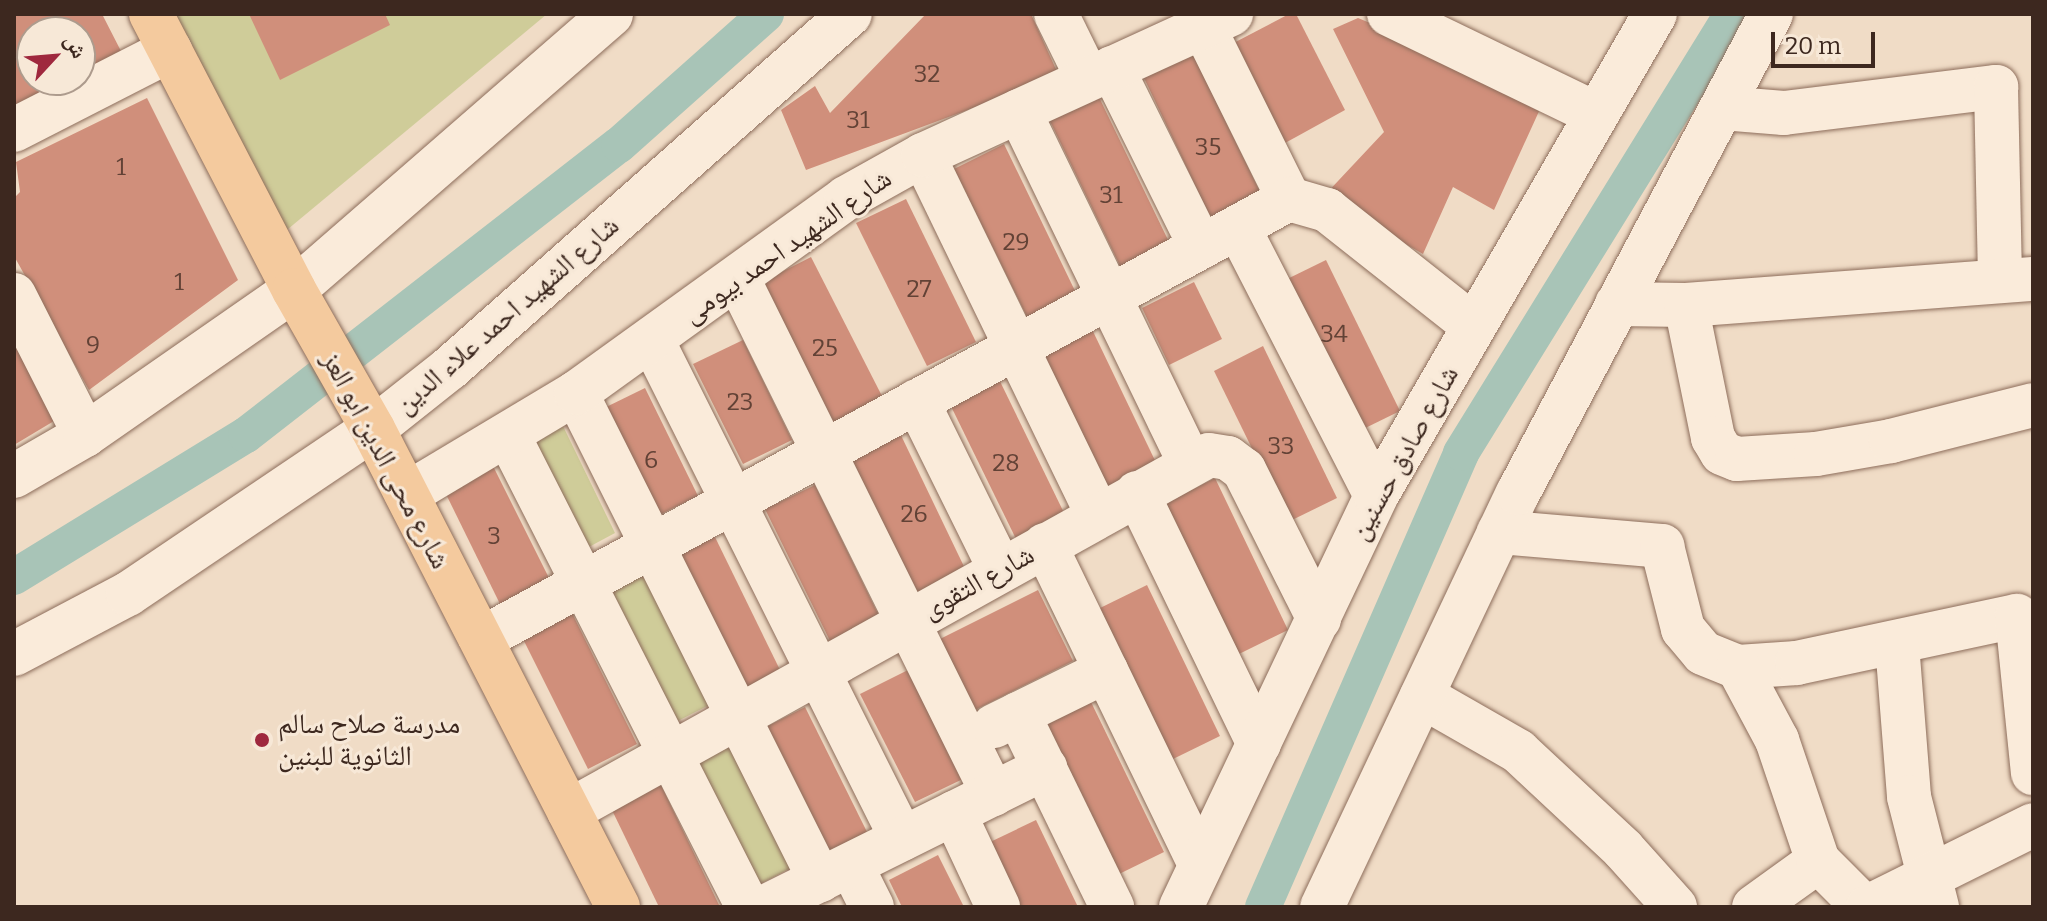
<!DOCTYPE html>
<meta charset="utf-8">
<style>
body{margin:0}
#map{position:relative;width:2047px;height:921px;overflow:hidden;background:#f0dcc6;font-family:Bitter,"Noto Naskh Arabic",serif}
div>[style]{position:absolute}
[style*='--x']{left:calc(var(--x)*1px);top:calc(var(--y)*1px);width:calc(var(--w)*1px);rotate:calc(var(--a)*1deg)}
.green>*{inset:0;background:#cfcc99}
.canal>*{height:36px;margin:-18px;padding:0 18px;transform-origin:18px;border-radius:18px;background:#a8c4b7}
.building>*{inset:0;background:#d08f7b}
.roads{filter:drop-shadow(0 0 2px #8d6d5b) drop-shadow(0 0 2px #8d6d5b)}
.minor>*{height:44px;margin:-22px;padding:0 22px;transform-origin:22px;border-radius:22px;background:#faebda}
.major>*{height:44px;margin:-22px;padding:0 22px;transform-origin:22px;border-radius:22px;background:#f4ca9e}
.dots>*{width:22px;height:22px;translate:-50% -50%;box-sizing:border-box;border:4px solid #f7e8d7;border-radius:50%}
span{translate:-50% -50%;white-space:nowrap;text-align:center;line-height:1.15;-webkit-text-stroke:6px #f7e8d7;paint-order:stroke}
.number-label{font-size:24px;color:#624236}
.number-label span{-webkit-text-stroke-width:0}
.street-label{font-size:28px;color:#3d281f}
.poi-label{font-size:28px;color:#3d281f}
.left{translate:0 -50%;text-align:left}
.frame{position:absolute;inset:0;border:16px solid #3d281f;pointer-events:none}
.north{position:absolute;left:16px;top:16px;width:80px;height:80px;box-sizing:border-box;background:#f7e8d7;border:2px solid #ad9b8d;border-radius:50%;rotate:64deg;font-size:22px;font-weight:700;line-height:32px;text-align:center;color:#3d281f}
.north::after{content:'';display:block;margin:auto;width:28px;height:36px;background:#9f283e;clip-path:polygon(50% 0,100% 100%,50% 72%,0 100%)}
.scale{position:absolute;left:1771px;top:32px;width:104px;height:36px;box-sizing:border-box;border:4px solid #3d281f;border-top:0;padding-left:10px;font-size:24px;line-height:28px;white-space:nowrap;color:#3d281f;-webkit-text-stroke:6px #f7e8d7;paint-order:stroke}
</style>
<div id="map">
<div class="green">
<div style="clip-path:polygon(172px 14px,547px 14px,282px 234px)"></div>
<div style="clip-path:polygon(562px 424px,615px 533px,587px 548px,535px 439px)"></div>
<div style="clip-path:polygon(641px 567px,709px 705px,674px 723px,606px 586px)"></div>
<div style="clip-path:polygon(727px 740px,791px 868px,756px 886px,693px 758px)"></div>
</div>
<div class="canal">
<div style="--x:14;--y:577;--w:272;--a:-31.5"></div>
<div style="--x:246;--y:435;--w:472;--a:-37.9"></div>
<div style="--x:619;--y:145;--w:197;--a:-41.7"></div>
<div style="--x:1263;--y:907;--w:495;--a:-66.4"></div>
<div style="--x:1461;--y:453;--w:516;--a:-58.31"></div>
</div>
<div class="building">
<div style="clip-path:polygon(14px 14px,102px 14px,124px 57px,80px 79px,80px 32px,32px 32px,32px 80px,78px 80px,14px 111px)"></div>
<div style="clip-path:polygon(249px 14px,385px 14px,390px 25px,280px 80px)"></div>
<div style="clip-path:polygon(926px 14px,1031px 14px,1059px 76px,806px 170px,781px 110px,815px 86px,830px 113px)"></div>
<div style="clip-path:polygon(1289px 14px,1296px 14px,1345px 110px,1276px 148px,1224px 48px)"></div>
<div style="clip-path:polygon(1358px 18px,1546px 96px,1494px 210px,1453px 187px,1423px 254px,1323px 197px,1384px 132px,1333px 29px)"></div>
<div style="clip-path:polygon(1193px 54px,1263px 198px,1213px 223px,1144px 78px)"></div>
<div style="clip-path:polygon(1097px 93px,1170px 244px,1121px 268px,1048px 117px)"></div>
<div style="clip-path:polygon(147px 98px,238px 280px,89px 390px,14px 256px,14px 198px,20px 192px,16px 162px)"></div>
<div style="clip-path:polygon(1004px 144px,1077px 295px,1028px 319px,954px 169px)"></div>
<div style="clip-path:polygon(906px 199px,976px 342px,927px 366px,856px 223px)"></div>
<div style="clip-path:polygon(811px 257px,883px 398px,834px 423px,762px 282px)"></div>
<div style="clip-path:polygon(1326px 260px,1400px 411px,1351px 435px,1277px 284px)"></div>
<div style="clip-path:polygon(1194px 282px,1222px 339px,1169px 365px,1142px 308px)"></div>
<div style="clip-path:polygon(14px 317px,64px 415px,14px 445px)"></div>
<div style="clip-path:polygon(1088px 321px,1161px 473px,1112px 496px,1039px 346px)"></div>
<div style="clip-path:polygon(743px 340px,792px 440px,743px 464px,693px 364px)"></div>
<div style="clip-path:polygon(1263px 346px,1337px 498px,1288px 522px,1214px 371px)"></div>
<div style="clip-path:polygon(993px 367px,1067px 519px,1018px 543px,944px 392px)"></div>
<div style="clip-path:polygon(645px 388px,698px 496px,649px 520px,596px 412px)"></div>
<div style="clip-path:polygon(897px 427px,970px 579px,921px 603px,848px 451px)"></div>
<div style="clip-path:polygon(491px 462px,550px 580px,500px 604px,442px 486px)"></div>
<div style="clip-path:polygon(1215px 478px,1288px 630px,1239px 654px,1166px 503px)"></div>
<div style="clip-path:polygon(815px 485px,881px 620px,832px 645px,765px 509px)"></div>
<div style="clip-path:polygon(714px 535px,781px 672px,731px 696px,664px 559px)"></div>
<div style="clip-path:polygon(1147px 585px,1220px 736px,1171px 760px,1098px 609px)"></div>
<div style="clip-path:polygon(1038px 590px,1073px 661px,973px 711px,938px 640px)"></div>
<div style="clip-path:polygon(571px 611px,637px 744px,588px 769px,521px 635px)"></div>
<div style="clip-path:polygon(910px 669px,965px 778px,915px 802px,860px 694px)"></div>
<div style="clip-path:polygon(1090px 700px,1164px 852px,1115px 876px,1041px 725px)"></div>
<div style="clip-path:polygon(805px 707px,870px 838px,821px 862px,756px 732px)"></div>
<div style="clip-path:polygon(659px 781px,720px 907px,659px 907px,610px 806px)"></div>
<div style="clip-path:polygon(1036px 820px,1078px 907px,1017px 907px,986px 844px)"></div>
<div style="clip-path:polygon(938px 855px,964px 907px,902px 907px,889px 880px)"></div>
</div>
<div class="roads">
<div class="minor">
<div style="--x:1056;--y:14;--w:72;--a:63.8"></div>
<div style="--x:1389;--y:14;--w:230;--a:25.8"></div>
<div style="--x:1203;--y:26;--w:193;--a:63.6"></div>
<div style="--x:1112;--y:68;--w:200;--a:63.6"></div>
<div style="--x:1722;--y:108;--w:62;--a:4.6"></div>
<div style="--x:1784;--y:113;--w:214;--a:-7"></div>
<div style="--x:1996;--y:87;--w:193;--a:88.8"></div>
<div style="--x:1019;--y:111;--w:391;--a:64.1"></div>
<div style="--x:14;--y:130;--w:175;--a:-27.1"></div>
<div style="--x:923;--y:155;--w:400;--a:64.1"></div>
<div style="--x:1238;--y:227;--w:302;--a:62.8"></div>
<div style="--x:738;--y:279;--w:575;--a:63.66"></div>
<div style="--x:14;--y:295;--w:157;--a:63.1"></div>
<div style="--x:1617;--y:304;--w:69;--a:0.8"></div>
<div style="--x:1686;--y:305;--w:348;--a:-4.3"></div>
<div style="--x:1686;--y:305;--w:136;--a:78.5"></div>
<div style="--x:1713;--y:438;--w:17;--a:59"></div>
<div style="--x:1722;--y:453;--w:16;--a:22"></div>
<div style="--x:1737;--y:459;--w:79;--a:-3.6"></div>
<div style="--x:1816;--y:454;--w:76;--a:-9.8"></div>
<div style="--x:1891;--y:441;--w:146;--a:-14.2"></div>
<div style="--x:652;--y:340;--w:558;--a:63.39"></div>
<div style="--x:576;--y:393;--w:545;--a:63.39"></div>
<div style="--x:917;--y:401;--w:187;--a:63.7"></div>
<div style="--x:508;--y:435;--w:530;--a:63.05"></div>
<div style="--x:14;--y:476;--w:82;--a:-30"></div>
<div style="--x:85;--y:435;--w:254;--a:-34.8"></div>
<div style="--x:294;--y:290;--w:420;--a:-41"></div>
<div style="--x:1137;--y:493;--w:279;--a:64.1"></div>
<div style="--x:407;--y:494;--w:197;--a:-30.9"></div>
<div style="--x:576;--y:393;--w:333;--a:-35.8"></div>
<div style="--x:846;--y:198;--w:88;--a:-29.2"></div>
<div style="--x:923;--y:155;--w:339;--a:-24.6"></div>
<div style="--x:1499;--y:532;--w:164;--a:4.9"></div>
<div style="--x:1662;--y:546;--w:86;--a:75.8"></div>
<div style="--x:1683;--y:629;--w:31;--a:50"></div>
<div style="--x:1703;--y:653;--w:38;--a:22"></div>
<div style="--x:1738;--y:667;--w:59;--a:-3.9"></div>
<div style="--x:1797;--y:663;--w:225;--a:-12.1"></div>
<div style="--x:2017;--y:616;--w:158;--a:84.2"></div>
<div style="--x:1045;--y:545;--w:355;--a:64.1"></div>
<div style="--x:481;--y:639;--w:920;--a:-28.57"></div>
<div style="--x:1289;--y:199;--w:40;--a:16"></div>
<div style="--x:1327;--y:210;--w:187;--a:38.3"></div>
<div style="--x:1897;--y:644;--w:153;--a:85.5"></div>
<div style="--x:1909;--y:797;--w:114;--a:75.7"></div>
<div style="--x:14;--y:654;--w:129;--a:-27.8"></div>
<div style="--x:128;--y:594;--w:295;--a:-34"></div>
<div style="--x:373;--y:429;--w:98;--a:-38.4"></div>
<div style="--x:450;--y:368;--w:534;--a:-41.51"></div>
<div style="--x:1738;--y:667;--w:83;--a:61.9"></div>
<div style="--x:1777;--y:740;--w:128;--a:71.3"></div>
<div style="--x:1422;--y:696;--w:111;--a:29.8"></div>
<div style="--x:1518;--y:751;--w:144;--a:43"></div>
<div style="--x:1623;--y:849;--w:78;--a:48.1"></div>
<div style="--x:1018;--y:714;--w:215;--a:64"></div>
<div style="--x:994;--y:726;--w:125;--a:-26.2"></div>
<div style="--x:569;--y:811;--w:732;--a:-29.08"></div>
<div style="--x:1209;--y:455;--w:19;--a:9"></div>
<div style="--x:1228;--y:458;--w:20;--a:37"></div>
<div style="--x:1244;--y:470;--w:167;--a:63.3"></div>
<div style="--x:954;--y:813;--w:104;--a:64.9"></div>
<div style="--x:851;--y:865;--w:47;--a:63.4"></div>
<div style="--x:765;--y:907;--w:313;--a:-26.4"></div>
<div style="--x:1181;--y:907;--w:455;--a:-64.6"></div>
<div style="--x:1376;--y:496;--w:557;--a:-59.94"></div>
<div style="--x:1322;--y:907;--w:458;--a:-64.7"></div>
<div style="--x:1518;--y:493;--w:542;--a:-62.16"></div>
<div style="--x:1754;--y:907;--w:79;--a:-35.7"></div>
<div style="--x:1818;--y:861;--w:65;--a:45"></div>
<div style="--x:1868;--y:907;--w:184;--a:-26.4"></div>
</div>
<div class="major">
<div style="--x:151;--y:14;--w:311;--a:62.6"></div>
<div style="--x:294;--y:290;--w:160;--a:60.4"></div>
<div style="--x:373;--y:429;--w:537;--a:62.86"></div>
</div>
</div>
<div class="dots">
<div style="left:262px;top:740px;background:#9f283e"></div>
</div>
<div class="number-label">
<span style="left:927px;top:75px">32</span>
<span style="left:858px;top:121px">31</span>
<span style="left:1208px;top:148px">35</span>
<span style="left:121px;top:168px">1</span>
<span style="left:1111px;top:196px">31</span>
<span style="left:1016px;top:243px">29</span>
<span style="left:179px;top:283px">1</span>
<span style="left:919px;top:290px">27</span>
<span style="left:1334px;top:335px">34</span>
<span style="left:93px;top:346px">9</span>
<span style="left:825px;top:349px">25</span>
<span style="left:740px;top:403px">23</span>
<span style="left:1281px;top:447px">33</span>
<span style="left:651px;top:461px">6</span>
<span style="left:1006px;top:464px">28</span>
<span style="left:914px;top:515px">26</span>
<span style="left:494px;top:537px">3</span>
</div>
<div class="street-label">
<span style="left:787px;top:246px;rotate:-35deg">شارع الشهيد احمد بيومى</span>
<span style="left:507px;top:315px;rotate:-41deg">شارع الشهيد احمد علاء الدين</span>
<span style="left:1404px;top:453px;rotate:-61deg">شارع صادق حسنين</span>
<span style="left:386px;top:460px;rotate:62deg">شارع محى الدين ابو العز</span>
<span style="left:978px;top:582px;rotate:-29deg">شارع التقوى</span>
</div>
<div class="poi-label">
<span class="left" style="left:278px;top:740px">مدرسة صلاح سالم<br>الثانوية للبنين</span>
</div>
<div class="frame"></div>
<div class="north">ش</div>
<div class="scale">20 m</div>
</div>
